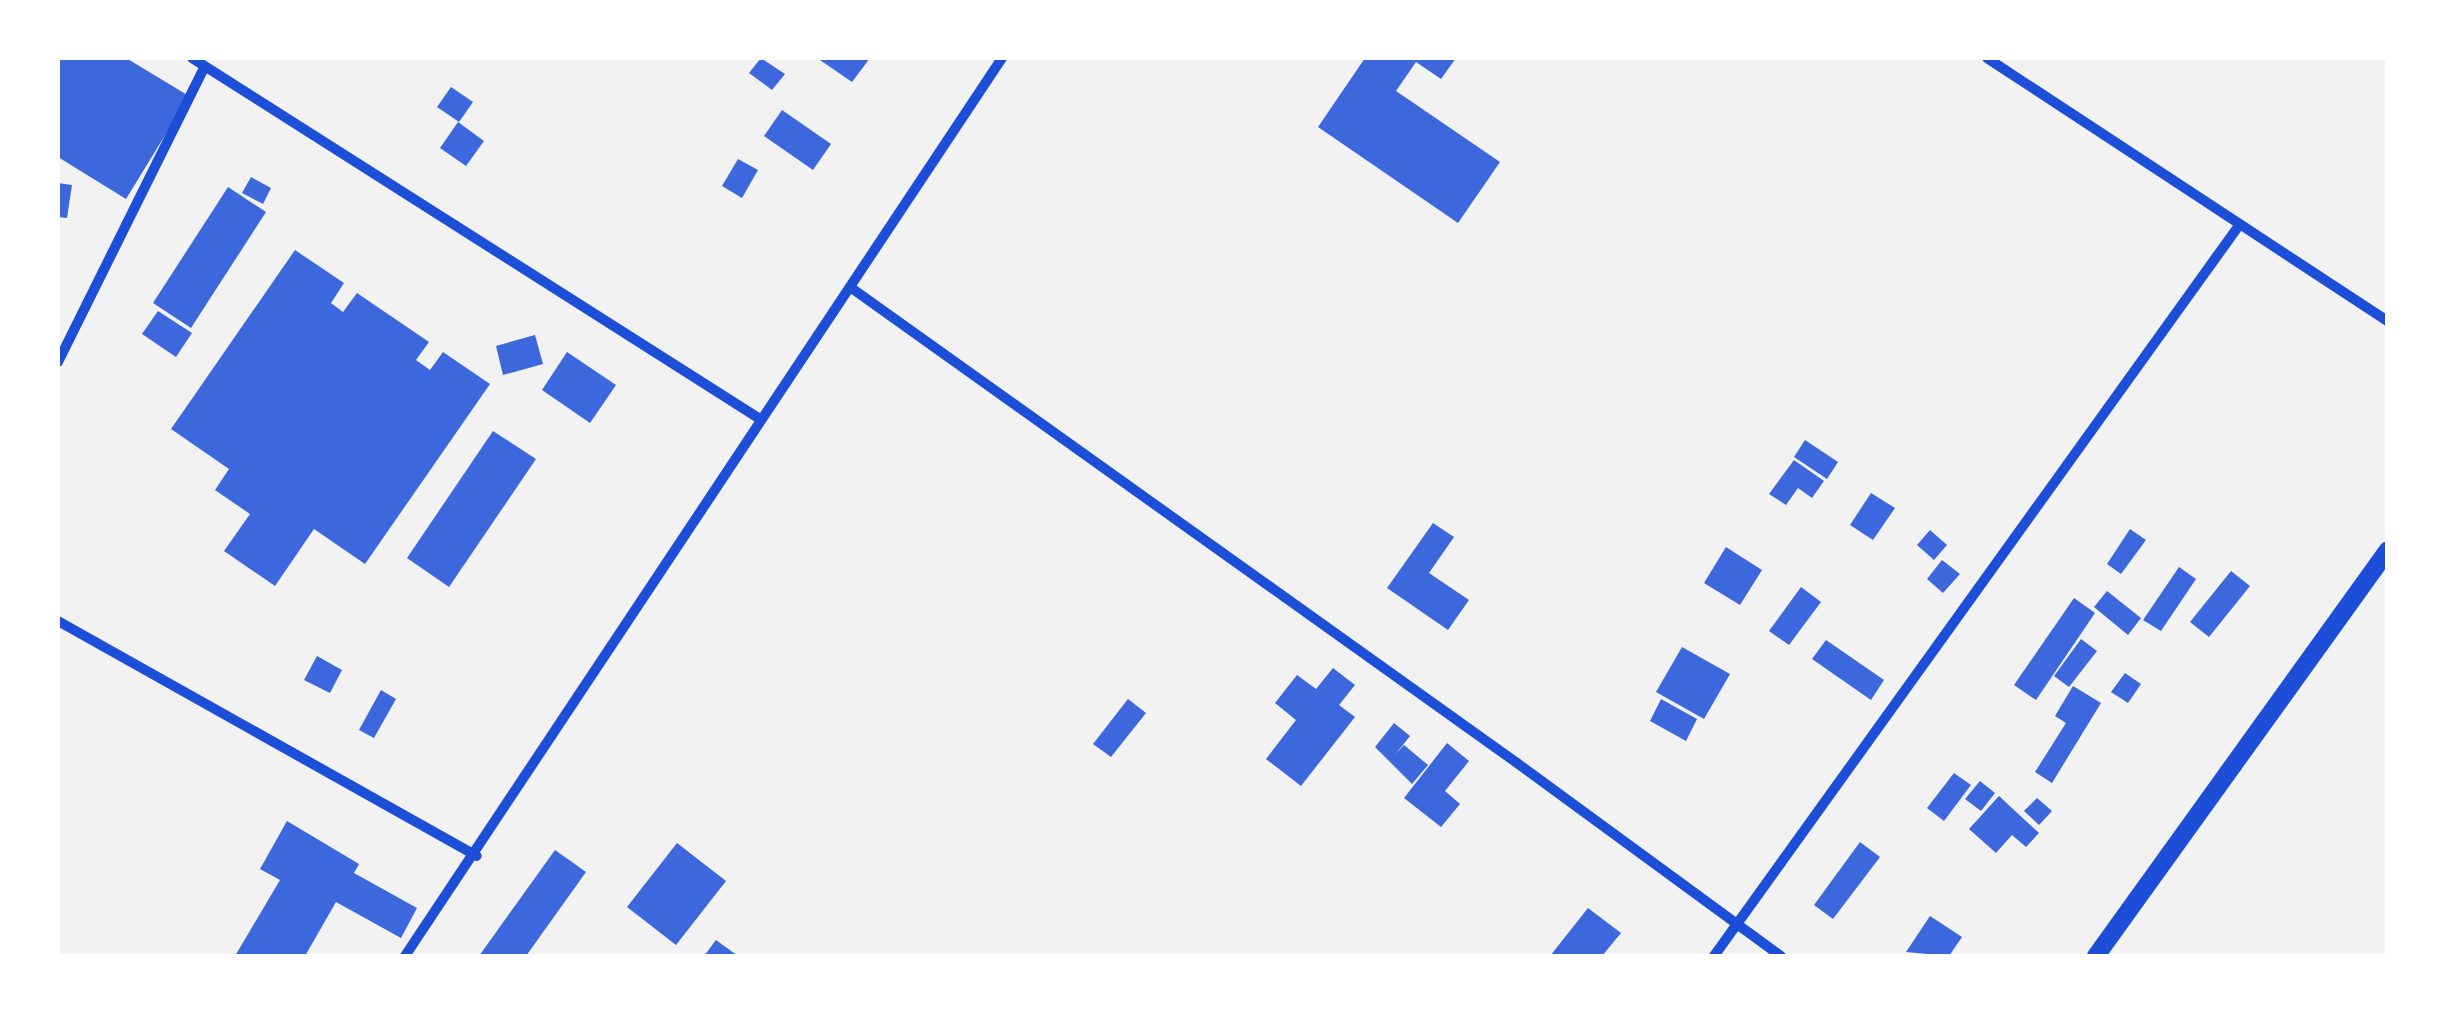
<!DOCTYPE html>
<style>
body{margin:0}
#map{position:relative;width:2445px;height:1014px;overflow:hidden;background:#f2f2f2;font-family:"Open Sans",sans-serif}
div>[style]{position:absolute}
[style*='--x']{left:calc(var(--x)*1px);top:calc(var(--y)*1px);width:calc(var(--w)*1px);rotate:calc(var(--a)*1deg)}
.building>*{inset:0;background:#3d67dc}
.minor>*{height:10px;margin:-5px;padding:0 5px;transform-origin:5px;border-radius:5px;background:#1d4ed8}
.tertiary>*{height:18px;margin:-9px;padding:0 9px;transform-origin:9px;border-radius:9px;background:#1d4ed8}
span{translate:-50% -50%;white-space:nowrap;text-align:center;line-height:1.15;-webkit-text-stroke:8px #fff;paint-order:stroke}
.frame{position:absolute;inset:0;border:60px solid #fff;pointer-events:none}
</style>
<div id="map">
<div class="building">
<div style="clip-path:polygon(58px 58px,126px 58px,189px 96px,126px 199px,58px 157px)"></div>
<div style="clip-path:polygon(761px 58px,785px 74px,772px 90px,749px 73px)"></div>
<div style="clip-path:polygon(817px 58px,870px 58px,852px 82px)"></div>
<div style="clip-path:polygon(1365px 58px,1456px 58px,1441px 79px,1416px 62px,1396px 91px,1500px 162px,1458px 223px,1318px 127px)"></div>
<div style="clip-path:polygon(451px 87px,473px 102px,459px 122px,437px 107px)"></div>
<div style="clip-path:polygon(782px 110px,831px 144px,813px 170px,764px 136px)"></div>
<div style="clip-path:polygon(458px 122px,484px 141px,466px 166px,440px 148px)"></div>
<div style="clip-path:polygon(738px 159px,758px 170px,742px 198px,722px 186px)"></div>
<div style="clip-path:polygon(251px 177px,271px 188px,263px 204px,242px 193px)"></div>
<div style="clip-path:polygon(58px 183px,72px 185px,67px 218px,58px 217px)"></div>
<div style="clip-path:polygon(228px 187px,266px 212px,191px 328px,153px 303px)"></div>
<div style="clip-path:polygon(295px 250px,344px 283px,331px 303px,343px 312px,357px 293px,429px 342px,416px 360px,430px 370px,443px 352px,490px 384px,365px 564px,314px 529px,275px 586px,224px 551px,250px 514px,215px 490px,229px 469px,171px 429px)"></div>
<div style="clip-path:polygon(158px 311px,192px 333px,176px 357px,142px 334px)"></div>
<div style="clip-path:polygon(535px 335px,543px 364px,503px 375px,496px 346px)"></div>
<div style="clip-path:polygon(567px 352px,616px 385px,590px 423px,542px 390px)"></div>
<div style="clip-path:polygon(493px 431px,536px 459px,449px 587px,407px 558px)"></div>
<div style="clip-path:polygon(1805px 440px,1838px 462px,1827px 479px,1794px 457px)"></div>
<div style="clip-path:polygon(1794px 460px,1824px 481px,1812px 498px,1798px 488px,1786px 505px,1769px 494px)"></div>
<div style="clip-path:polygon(1871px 493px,1895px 508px,1873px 540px,1850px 525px)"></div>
<div style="clip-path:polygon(1433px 523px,1454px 537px,1429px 573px,1469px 600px,1448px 630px,1387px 588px)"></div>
<div style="clip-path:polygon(2130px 529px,2146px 540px,2121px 574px,2107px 564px)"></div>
<div style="clip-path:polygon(1930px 530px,1947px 545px,1934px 560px,1917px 545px)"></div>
<div style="clip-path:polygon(1726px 547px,1762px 570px,1740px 605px,1704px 583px)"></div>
<div style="clip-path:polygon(1942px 560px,1960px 574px,1943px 593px,1927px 579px)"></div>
<div style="clip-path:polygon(2179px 567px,2196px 579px,2161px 631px,2143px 620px)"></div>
<div style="clip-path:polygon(2231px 571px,2250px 586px,2209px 637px,2190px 622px)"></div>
<div style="clip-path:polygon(1801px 587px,1821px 602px,1789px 645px,1769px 631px)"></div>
<div style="clip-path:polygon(2107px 591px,2141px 618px,2128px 635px,2094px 607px)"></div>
<div style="clip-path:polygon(2074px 598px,2095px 613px,2036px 700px,2014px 685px)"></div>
<div style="clip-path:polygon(2081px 639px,2097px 651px,2069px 687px,2054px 676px)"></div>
<div style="clip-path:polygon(1826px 640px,1884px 680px,1871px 700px,1812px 659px)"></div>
<div style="clip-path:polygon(1682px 647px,1730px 674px,1704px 719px,1656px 692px)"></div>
<div style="clip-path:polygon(317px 656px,342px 670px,330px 693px,304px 680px)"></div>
<div style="clip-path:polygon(1333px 668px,1355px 685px,1339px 705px,1355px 717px,1301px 786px,1266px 759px,1296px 720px,1275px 703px,1297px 675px,1316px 689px)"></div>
<div style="clip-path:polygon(2125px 673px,2141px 684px,2128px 703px,2111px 692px)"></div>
<div style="clip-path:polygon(2073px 686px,2101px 703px,2052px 783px,2035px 772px,2066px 723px,2055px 716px)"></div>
<div style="clip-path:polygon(381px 690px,396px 699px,374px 738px,359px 730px)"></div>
<div style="clip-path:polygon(1128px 699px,1146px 713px,1111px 757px,1093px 744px)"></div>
<div style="clip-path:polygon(1661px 699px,1697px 719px,1686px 741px,1650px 721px)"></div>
<div style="clip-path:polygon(1394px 723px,1410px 736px,1395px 755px,1404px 745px,1428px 765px,1412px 784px,1375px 747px)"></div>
<div style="clip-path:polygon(1447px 743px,1469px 761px,1445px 791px,1460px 804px,1441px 827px,1404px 798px)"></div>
<div style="clip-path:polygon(1954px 773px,1971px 785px,1944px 821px,1927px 808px)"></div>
<div style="clip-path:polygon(1980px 781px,1995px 793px,1981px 811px,1965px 799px)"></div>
<div style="clip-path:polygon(1999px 796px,2039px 833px,2026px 847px,2012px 835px,1996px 853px,1969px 829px)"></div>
<div style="clip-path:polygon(2037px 798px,2052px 811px,2039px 825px,2024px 811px)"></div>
<div style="clip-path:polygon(287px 821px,359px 864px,354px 873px,417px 908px,401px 938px,336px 902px,305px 956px,235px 956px,280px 880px,260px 869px)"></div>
<div style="clip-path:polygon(1860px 842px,1880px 857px,1833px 919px,1814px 905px)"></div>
<div style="clip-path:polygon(677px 843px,726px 881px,676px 945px,627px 907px)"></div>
<div style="clip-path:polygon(555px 850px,586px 872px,526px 956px,479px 956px)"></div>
<div style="clip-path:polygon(1588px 908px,1621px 933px,1602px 956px,1550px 956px)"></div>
<div style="clip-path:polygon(1930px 916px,1962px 937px,1949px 956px,1906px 952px)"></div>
<div style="clip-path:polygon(716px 940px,738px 956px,704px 956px)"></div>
</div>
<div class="minor">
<div style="--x:192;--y:58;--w:673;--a:32.44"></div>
<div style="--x:1987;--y:58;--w:480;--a:33.3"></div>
<div style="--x:850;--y:287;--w:819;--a:35.51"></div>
<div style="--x:1517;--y:763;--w:327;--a:36.2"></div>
<div style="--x:58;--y:362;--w:330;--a:-63.6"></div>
<div style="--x:58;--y:621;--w:480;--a:29.3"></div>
<div style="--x:405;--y:956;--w:1078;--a:-56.38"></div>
<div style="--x:1714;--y:956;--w:901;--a:-54.3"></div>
</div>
<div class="tertiary">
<div style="--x:2096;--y:956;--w:500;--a:-54.28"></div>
</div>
<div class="frame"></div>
</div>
